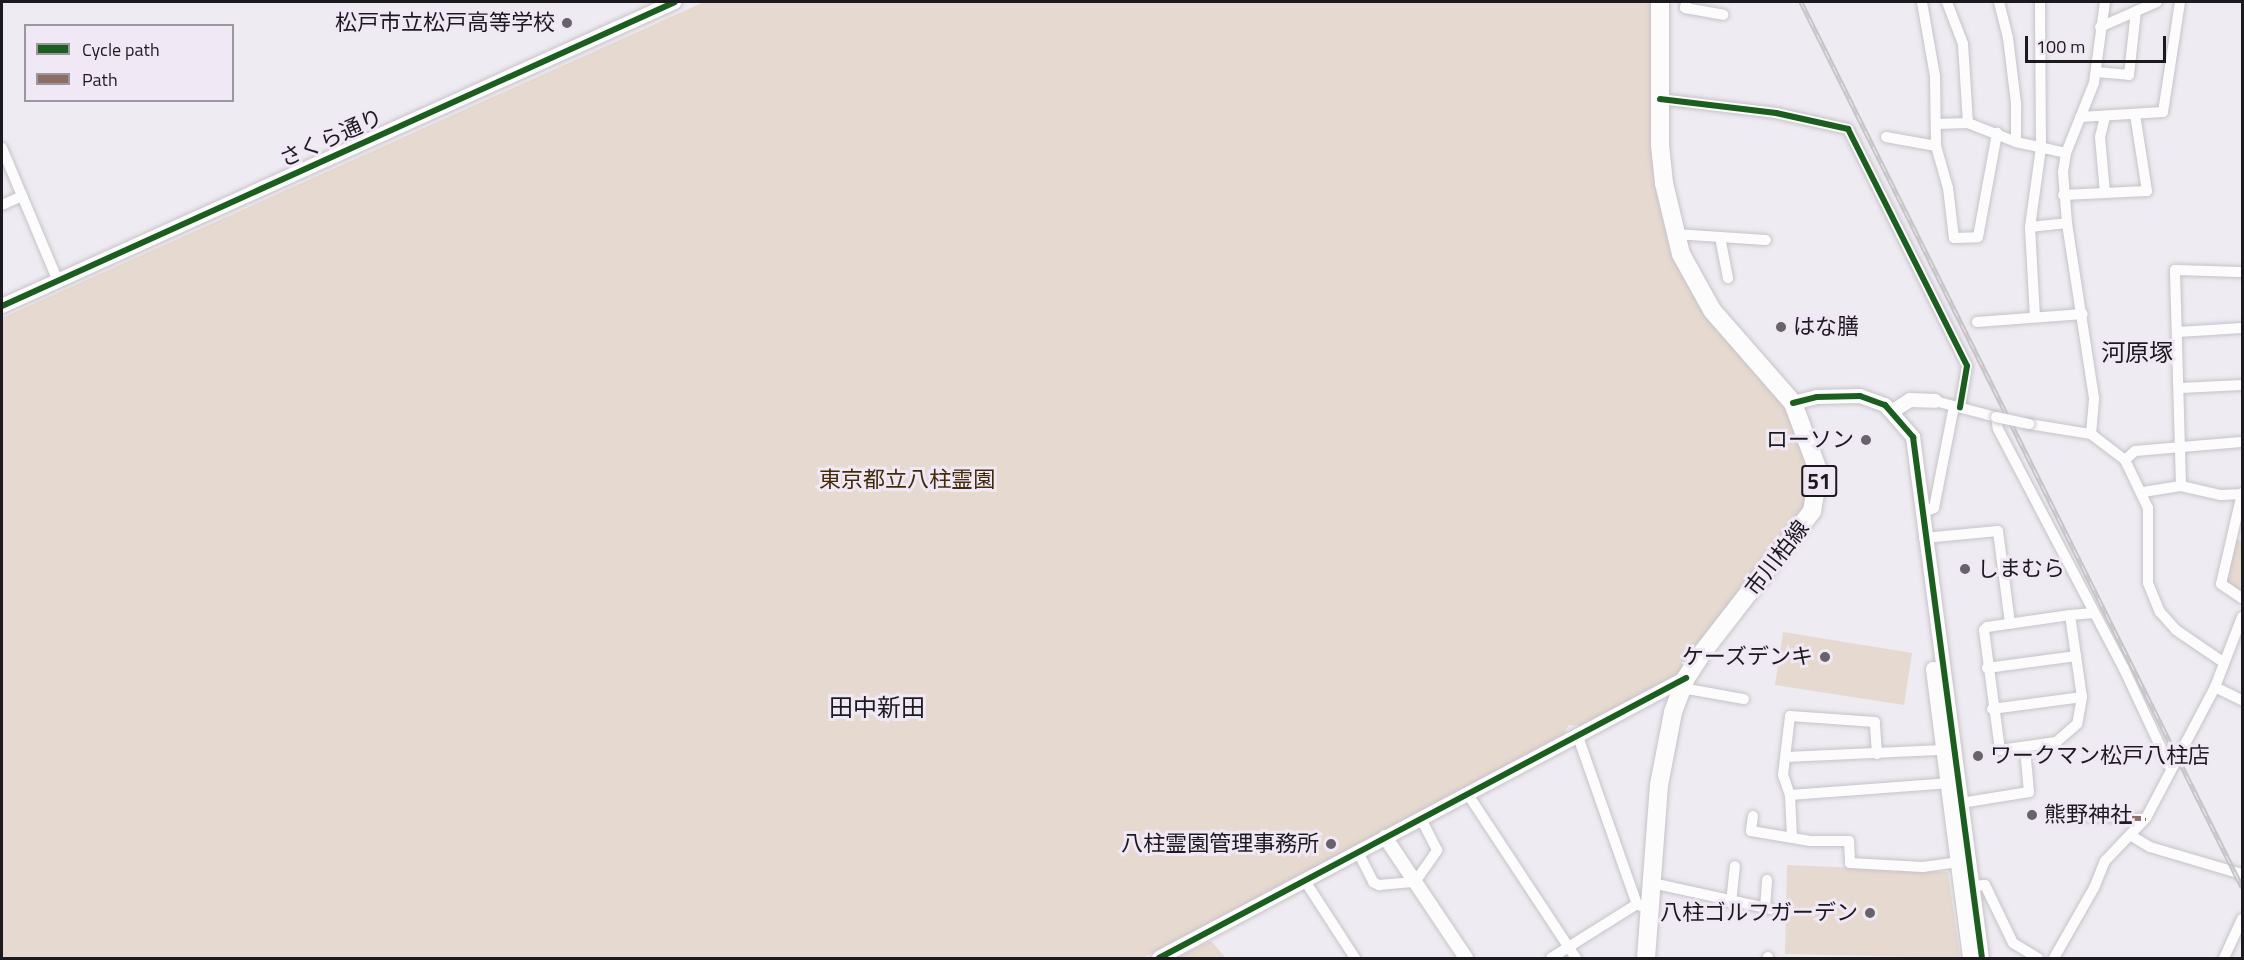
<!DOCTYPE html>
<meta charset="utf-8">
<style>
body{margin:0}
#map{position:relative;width:2244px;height:960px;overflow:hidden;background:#efebf2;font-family:"Titillium Web","Noto Sans JP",sans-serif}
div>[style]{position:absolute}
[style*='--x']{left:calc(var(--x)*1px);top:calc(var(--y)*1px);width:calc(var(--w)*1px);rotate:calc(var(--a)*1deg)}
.green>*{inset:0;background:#e6d9d0}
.roads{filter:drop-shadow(0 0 2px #c6c3c8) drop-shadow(0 0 2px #c6c3c8)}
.pedestrian>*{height:8px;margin:-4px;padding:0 4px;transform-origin:4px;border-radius:4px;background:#fdfcfd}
.minor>*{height:10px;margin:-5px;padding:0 5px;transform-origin:5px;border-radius:5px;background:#fdfcfd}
.tertiary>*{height:14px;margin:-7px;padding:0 7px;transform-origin:7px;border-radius:7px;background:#fdfcfd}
.primary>*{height:18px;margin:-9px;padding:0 9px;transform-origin:9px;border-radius:9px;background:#fdfcfd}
.rail>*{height:5px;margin-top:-2.5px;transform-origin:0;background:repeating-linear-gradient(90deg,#f0e8f5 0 9px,#c5c4c6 0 18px);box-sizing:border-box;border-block:2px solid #c5c4c6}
.bridges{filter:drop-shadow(0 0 2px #c6c3c8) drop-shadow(0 0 2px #c6c3c8)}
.minor-bridge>*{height:10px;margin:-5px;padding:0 5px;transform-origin:5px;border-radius:5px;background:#fdfcfd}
.quiet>*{height:4.5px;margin-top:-2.25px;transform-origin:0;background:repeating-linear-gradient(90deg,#8d6e63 0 9px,transparent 0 13.5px)}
.cycleway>*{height:6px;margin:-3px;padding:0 3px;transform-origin:3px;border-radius:3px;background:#1b5e20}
.dots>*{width:16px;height:16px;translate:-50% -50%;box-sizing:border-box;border:3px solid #f0e8f5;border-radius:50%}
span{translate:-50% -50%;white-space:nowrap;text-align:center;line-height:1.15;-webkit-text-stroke:6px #f0e8f5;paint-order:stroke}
.shield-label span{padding:2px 4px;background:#f0e8f5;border:2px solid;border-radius:4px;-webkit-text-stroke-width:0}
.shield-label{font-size:21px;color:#1d1a1f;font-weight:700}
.poi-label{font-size:22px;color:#1d1a1f}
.right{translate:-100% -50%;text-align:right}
.left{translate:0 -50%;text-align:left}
.street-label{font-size:22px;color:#1d1a1f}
.park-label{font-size:22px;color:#432b08}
.neighbourhood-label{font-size:24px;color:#1d1a1f}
.frame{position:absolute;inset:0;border:3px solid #1d1a1f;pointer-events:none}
.legend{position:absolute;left:24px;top:24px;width:210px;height:78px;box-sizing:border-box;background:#f0e8f5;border:2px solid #9c969f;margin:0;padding:8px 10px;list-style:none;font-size:18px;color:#1d1a1f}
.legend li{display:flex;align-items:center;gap:12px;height:30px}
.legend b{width:30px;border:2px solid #9c969f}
.scale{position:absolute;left:2025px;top:36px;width:141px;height:27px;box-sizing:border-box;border:3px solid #1d1a1f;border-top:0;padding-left:8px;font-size:18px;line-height:21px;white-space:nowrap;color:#1d1a1f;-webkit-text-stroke:4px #f0e8f5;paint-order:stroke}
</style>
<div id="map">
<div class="green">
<div style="clip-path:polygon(704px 2px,1653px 2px,1655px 185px,1671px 255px,1700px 307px,1784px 406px,1797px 428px,1811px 467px,1806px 507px,1681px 673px,1586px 726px,1569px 725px,1561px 739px,1143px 958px,2px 958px,2px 318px)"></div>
<div style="clip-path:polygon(2233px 538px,2242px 541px,2242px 592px,2225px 583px)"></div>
<div style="clip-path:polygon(1783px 632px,1912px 653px,1904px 705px,1775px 685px)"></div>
<div style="clip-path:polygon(1787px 865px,1948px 872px,1960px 958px,1785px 954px)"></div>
<div style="clip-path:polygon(1211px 941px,1226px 958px,1175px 958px)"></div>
</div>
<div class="roads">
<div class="pedestrian">
<div style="--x:2051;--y:817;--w:95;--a:0.6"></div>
</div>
<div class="minor">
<div style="--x:1686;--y:2;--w:6;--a:99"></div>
<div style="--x:1685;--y:8;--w:39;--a:10"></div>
<div style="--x:1947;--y:2;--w:45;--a:69.1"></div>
<div style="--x:1963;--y:44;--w:79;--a:86.4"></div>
<div style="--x:1968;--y:123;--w:52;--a:21.6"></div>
<div style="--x:1999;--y:2;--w:37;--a:76"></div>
<div style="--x:2008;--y:38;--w:65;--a:83"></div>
<div style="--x:2016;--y:103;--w:39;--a:90"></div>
<div style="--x:2016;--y:142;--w:51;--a:12.4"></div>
<div style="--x:2100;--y:27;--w:62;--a:-23.7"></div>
<div style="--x:2096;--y:72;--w:33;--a:5"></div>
<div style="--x:2129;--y:75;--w:64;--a:-83.8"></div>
<div style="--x:1660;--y:99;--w:117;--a:6.9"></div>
<div style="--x:1776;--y:113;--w:74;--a:12.5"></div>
<div style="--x:1848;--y:129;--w:265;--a:63.3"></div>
<div style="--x:1967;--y:366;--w:42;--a:99.7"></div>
<div style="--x:2080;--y:117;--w:83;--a:-3.4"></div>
<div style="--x:2163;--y:112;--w:111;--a:-81.2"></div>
<div style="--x:2105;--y:117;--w:21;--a:104"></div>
<div style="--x:2100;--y:137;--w:56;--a:84.9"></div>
<div style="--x:1937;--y:124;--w:31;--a:-2"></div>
<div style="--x:1886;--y:137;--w:51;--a:10.2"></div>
<div style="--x:1936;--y:146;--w:70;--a:-90.8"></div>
<div style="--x:1935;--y:76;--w:75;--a:-100"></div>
<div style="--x:1936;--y:146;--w:44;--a:74.1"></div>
<div style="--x:1948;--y:188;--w:50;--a:83.2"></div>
<div style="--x:1954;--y:238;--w:24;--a:-2"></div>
<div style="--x:1978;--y:237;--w:106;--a:-79.6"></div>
<div style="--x:2;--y:148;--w:144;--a:67.2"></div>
<div style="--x:2063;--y:195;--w:84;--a:-2.7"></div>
<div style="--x:2147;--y:191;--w:78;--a:-98.9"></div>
<div style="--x:2;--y:205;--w:22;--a:-24"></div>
<div style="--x:2030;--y:227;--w:37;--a:-6"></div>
<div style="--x:1675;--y:234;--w:91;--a:3.8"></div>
<div style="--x:1720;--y:237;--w:42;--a:79"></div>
<div style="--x:2035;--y:317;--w:90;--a:-93.2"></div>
<div style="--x:2030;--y:227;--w:80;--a:-82.1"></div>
<div style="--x:2041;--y:148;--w:146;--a:-90.4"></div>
<div style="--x:1977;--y:322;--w:106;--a:-4.3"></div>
<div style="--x:2178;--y:332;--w:64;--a:-3.6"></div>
<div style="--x:2180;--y:388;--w:62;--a:-2.8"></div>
<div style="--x:1935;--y:401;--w:63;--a:14.7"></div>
<div style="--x:1996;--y:417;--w:12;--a:81"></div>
<div style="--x:1998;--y:429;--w:271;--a:62.3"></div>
<div style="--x:2124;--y:669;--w:108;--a:64.9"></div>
<div style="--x:2029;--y:424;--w:63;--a:9.2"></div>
<div style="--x:2091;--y:434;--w:43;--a:37.4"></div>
<div style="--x:2125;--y:460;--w:53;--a:64.4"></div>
<div style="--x:2148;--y:508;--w:75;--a:90"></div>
<div style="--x:2148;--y:583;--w:31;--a:68"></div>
<div style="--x:2160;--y:612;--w:24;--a:48"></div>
<div style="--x:2176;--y:630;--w:57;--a:34.2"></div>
<div style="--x:2091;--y:434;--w:36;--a:-85"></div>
<div style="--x:2094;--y:398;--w:177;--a:-98.8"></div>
<div style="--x:2067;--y:223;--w:51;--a:-94.5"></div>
<div style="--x:2063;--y:172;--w:19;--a:-81"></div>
<div style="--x:2066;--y:153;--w:75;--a:-68.2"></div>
<div style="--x:2094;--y:83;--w:82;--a:-82.3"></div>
<div style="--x:2125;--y:460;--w:13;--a:-42"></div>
<div style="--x:2135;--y:451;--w:106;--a:-4.9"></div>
<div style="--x:2181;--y:486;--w:216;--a:-91.6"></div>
<div style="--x:2175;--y:270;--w:67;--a:1.7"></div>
<div style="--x:2143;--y:492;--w:38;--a:-9"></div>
<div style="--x:2181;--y:486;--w:41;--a:12.7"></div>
<div style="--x:2221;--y:495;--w:21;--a:-3"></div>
<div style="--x:2242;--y:493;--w:93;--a:103"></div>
<div style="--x:2221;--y:584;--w:25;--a:34"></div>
<div style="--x:1922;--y:513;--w:13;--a:-23"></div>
<div style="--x:1934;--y:508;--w:104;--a:-78.9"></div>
<div style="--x:1924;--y:538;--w:74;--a:-5.4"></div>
<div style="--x:1998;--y:531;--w:93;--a:82.6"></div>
<div style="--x:2070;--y:615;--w:83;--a:81.7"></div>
<div style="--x:2082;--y:697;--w:27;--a:100"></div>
<div style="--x:2077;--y:724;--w:28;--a:139"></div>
<div style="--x:2056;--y:742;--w:57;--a:171.9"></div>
<div style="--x:2000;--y:750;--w:121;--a:-97.6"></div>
<div style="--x:1984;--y:630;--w:4;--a:-45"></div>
<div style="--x:1987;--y:627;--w:84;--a:-8.2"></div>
<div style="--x:2070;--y:615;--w:24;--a:-5"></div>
<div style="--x:1987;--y:668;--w:90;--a:-7.7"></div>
<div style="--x:2215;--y:687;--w:30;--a:26"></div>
<div style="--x:1682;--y:688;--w:63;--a:10.1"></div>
<div style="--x:1992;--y:709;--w:91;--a:-7.6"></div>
<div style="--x:1577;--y:734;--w:180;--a:70.6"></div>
<div style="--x:1877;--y:754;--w:32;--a:-94"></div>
<div style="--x:1875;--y:722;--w:85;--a:-176"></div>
<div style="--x:1790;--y:716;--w:59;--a:96.8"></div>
<div style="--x:1783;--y:775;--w:21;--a:71"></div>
<div style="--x:1790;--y:795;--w:158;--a:-4.3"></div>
<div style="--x:1786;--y:757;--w:157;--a:-2.6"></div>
<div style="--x:1467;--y:793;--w:198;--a:56.6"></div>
<div style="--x:1790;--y:795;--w:43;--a:87.3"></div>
<div style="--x:1961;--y:803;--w:69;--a:-9.2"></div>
<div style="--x:2029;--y:792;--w:44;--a:-95.2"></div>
<div style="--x:1753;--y:816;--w:15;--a:98"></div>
<div style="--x:1751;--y:831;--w:60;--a:9.6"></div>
<div style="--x:1810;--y:841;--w:39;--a:0"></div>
<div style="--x:1849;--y:841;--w:22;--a:87"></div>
<div style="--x:1850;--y:863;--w:73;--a:3.1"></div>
<div style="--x:1923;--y:867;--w:35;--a:-8"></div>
<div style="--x:2130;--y:835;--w:23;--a:31"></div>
<div style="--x:2150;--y:847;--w:96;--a:16.4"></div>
<div style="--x:1358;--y:852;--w:34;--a:63"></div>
<div style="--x:1373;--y:882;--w:7;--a:27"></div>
<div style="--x:1379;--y:885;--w:36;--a:-5"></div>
<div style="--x:1415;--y:882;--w:39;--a:-55"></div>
<div style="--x:1437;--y:850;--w:36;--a:-117"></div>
<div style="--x:1305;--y:881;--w:92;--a:57"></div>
<div style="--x:1652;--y:883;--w:121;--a:12.4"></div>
<div style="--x:1972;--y:886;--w:13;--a:-4"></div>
<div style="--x:1985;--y:885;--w:64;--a:64.2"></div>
<div style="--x:2013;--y:943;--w:29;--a:31"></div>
<div style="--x:1731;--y:903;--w:37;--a:-84"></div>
<div style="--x:1765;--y:909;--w:29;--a:-86"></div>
<div style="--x:1551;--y:958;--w:102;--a:-32.1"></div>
<div style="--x:1637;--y:904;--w:4;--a:27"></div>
<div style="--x:1768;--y:958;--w:1;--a:-90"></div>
<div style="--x:2054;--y:958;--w:81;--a:-60.3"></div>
<div style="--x:2094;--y:888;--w:29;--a:-68"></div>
<div style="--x:2105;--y:861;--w:59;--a:-46.4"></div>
<div style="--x:2146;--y:818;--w:148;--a:-62.2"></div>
<div style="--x:2215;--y:687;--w:75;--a:-68.9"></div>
<div style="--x:2224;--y:958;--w:43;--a:-65.2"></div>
</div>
<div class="tertiary">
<div style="--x:2;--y:306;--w:738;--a:-24.31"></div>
<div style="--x:1793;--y:403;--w:25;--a:-14"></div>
<div style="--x:1817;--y:397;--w:43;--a:-1.3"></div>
<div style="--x:1860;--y:396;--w:27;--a:20"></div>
<div style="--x:1885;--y:405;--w:43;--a:48.8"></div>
<div style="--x:1913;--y:437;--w:526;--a:82.46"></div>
<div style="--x:1893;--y:411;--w:20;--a:-33"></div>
<div style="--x:1910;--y:400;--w:25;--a:2"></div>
<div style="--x:1933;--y:669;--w:291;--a:82.7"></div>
<div style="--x:1385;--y:837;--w:146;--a:56.2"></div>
<div style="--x:1159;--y:958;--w:597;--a:-27.98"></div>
</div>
<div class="primary">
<div style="--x:1646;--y:958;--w:173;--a:-85.7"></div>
<div style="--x:1659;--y:785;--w:74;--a:-79.1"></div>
<div style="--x:1673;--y:712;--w:36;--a:-69"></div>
<div style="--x:1686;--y:678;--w:30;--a:-57"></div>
<div style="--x:1702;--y:653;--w:180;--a:-52.2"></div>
<div style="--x:1812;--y:511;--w:39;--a:-80"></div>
<div style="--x:1819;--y:473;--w:75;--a:-110.4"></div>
<div style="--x:1793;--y:403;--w:123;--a:-131.1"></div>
<div style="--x:1712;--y:310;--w:64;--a:-119"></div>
<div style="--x:1681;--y:254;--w:73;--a:-103.5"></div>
<div style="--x:1664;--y:183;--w:38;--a:-96"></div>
<div style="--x:1660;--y:145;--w:143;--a:-90"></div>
</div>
</div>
<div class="rail">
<div style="--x:1801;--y:2;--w:989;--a:63.51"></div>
</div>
<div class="bridges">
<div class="minor-bridge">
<div style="--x:1996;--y:417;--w:34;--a:12"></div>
</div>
</div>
<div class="quiet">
<div style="--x:2051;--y:817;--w:95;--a:0.6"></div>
</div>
<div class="cycleway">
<div style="--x:1660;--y:99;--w:117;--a:6.9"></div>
<div style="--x:1776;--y:113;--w:74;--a:12.5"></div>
<div style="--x:1848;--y:129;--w:265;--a:63.3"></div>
<div style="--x:1967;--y:366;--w:42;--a:99.7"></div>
<div style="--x:2;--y:306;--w:738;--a:-24.31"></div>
<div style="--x:1793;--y:403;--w:25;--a:-14"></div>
<div style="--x:1817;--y:397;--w:43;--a:-1.3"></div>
<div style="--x:1860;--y:396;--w:27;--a:20"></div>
<div style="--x:1885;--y:405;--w:43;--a:48.8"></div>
<div style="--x:1913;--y:437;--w:526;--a:82.46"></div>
<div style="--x:1159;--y:958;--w:597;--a:-27.98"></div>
</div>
<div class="dots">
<div style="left:567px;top:23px;background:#666369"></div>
<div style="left:1781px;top:327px;background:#666369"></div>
<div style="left:1866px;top:440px;background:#666369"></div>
<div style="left:1965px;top:569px;background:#666369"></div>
<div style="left:1825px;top:657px;background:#666369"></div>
<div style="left:1978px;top:756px;background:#666369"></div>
<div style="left:2032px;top:815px;background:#666369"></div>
<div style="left:1331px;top:844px;background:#666369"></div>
<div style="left:1870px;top:913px;background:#666369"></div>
</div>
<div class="shield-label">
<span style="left:1819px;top:481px">51</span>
</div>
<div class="poi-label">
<span class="right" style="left:555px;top:23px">松戸市立松戸高等学校</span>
<span class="left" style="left:1793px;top:327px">はな膳</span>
<span class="right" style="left:1854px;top:440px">ローソン</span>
<span class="left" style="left:1977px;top:569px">しまむら</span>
<span class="right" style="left:1813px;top:657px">ケーズデンキ</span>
<span class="left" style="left:1990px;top:756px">ワークマン松戸八柱店</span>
<span class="left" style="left:2044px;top:815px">熊野神社</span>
<span class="right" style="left:1319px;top:844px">八柱霊園管理事務所</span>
<span class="right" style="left:1858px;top:913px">八柱ゴルフガーデン</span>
</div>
<div class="street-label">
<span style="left:331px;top:138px;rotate:-24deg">さくら通り</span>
<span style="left:1777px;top:558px;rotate:-52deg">市川柏線</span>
</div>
<div class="park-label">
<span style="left:907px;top:480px">東京都立八柱霊園</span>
</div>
<div class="neighbourhood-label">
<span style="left:2137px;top:353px">河原塚</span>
<span style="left:877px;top:708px">田中新田</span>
</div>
<div class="frame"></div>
<ul class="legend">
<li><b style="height:8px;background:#1b5e20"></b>Cycle path</li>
<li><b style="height:8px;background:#8d6e63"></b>Path</li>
</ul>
<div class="scale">100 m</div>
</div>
